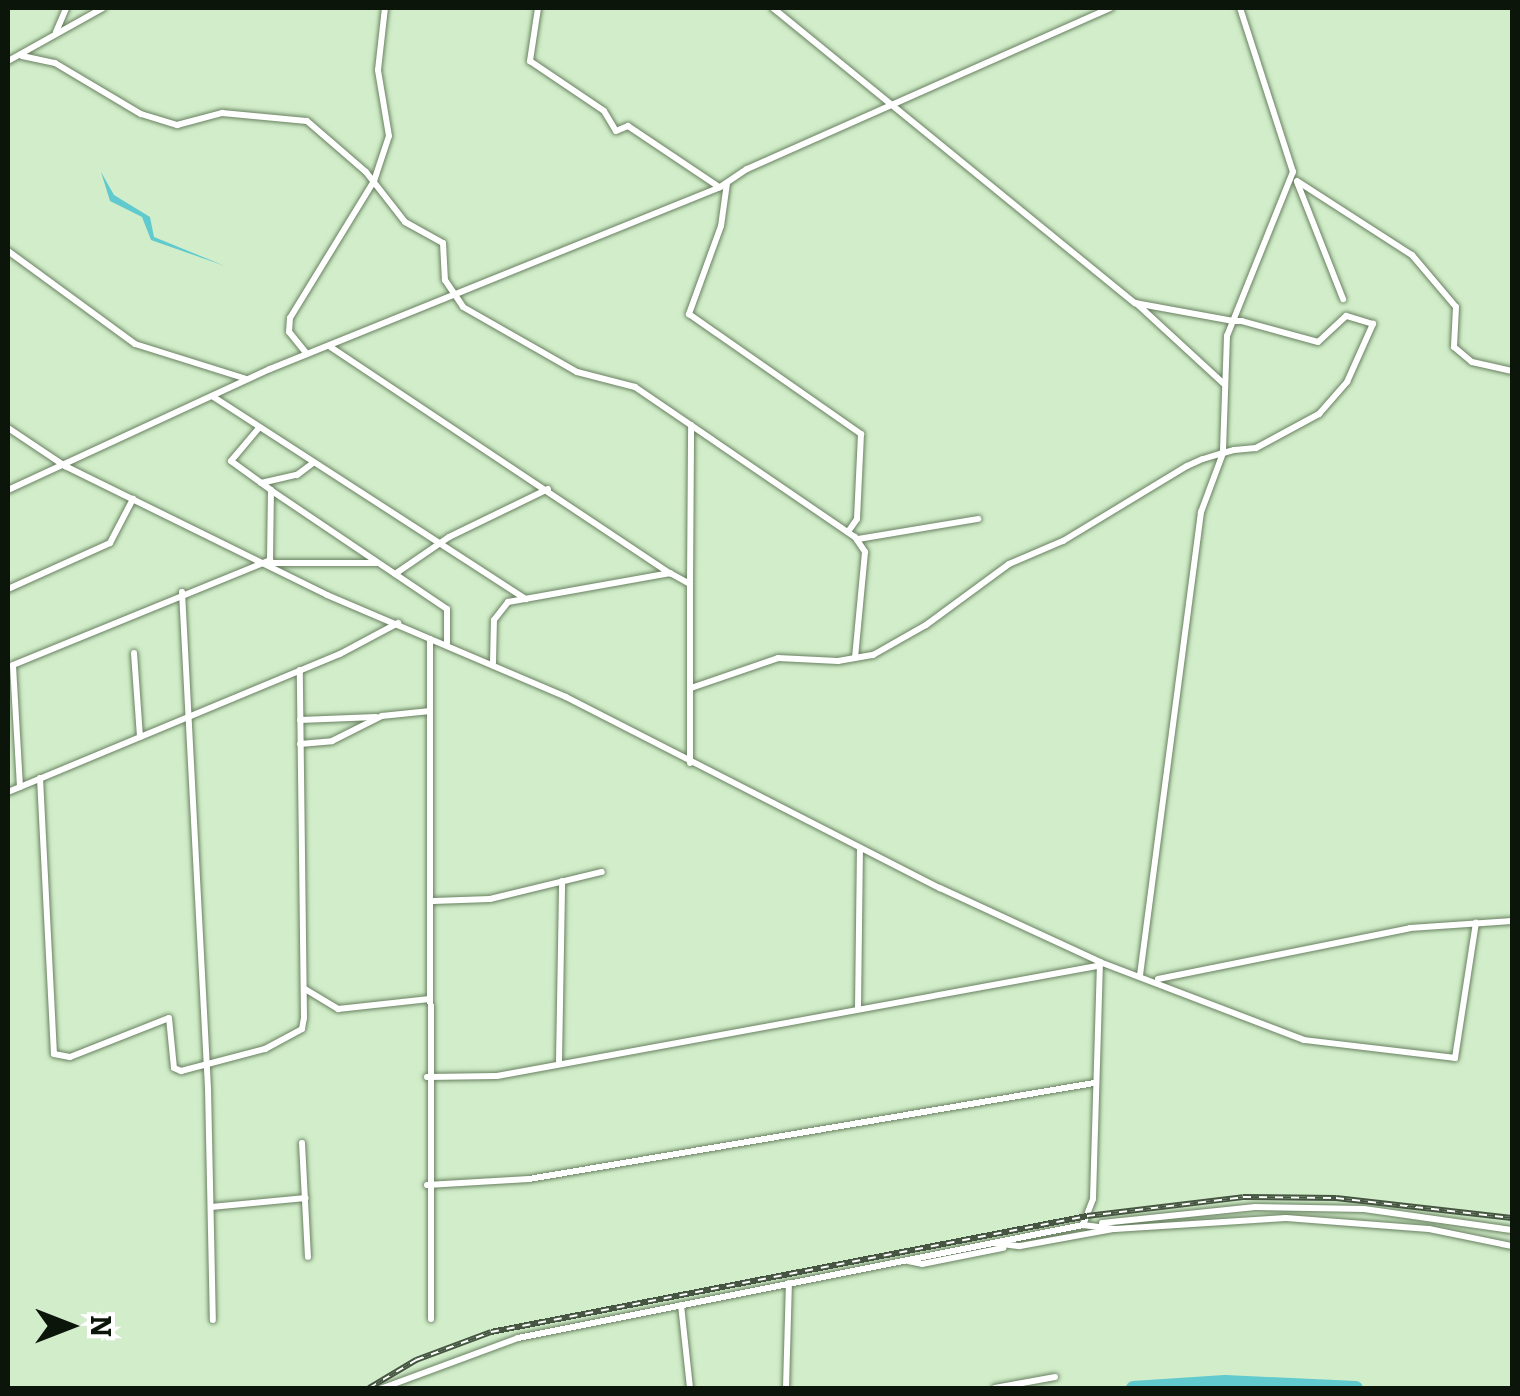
<!DOCTYPE html>
<style>
body{margin:0}
#map{position:relative;width:1520px;height:1396px;overflow:hidden;background:#d1edc9;font-family:Bitter,serif}
div>[style]{position:absolute}
[style*='--x']{left:calc(var(--x)*1px);top:calc(var(--y)*1px);width:calc(var(--w)*1px);rotate:calc(var(--a)*1deg)}
.water>*{inset:0;background:#60cace}
.canal>*{height:8px;margin:-4px;padding:0 4px;transform-origin:4px;border-radius:4px;background:#60cace}
.river>*{height:14px;margin:-7px;padding:0 7px;transform-origin:7px;border-radius:7px;background:#60cace}
.roads{filter:drop-shadow(0 0 2px #698161) drop-shadow(0 0 2px #698161)}
.minor>*{height:6px;margin:-3px;padding:0 3px;transform-origin:3px;border-radius:3px;background:#fff}
.rail>*{height:6px;margin-top:-3px;transform-origin:0;background:repeating-linear-gradient(90deg,#fff 0 8px,#465542 0 16px);box-sizing:border-box;border-block:2px solid #465542}
span{translate:-50% -50%;white-space:nowrap;text-align:center;line-height:1.15;-webkit-text-stroke:9px #fff;paint-order:stroke}
.frame{position:absolute;inset:0;border:10px solid #0c1509;pointer-events:none}
.north{position:absolute;left:20px;top:1276px;width:100px;height:100px;-webkit-text-stroke:8px #fff;paint-order:stroke;rotate:90deg;font-size:28px;font-weight:700;line-height:40px;text-align:center;color:#0c1509}
.north::after{content:'';display:block;margin:auto;width:35px;height:45px;background:#0c1509;clip-path:polygon(50% 0,100% 100%,50% 72%,0 100%)}
</style>
<div id="map">
<div class="water">
<div style="clip-path:polygon(101px 172px,114px 195px,150px 217px,154px 237px,225px 266px,151px 240px,142px 217px,110px 201px)"></div>
</div>
<div class="canal">
<div style="--x:1329;--y:1384;--w:4;--a:63"></div>
</div>
<div class="river">
<div style="--x:1133;--y:1388;--w:92;--a:-3.7"></div>
<div style="--x:1225;--y:1382;--w:131;--a:2.6"></div>
</div>
<div class="roads">
<div class="minor">
<div style="--x:538;--y:8;--w:54;--a:98.6"></div>
<div style="--x:530;--y:61;--w:89;--a:34"></div>
<div style="--x:604;--y:111;--w:23;--a:59"></div>
<div style="--x:616;--y:131;--w:13;--a:-23"></div>
<div style="--x:628;--y:126;--w:110;--a:33.8"></div>
<div style="--x:773;--y:8;--w:467;--a:39.2"></div>
<div style="--x:1135;--y:303;--w:100;--a:10.4"></div>
<div style="--x:1233;--y:321;--w:161;--a:-68.1"></div>
<div style="--x:1293;--y:172;--w:172;--a:-107.9"></div>
<div style="--x:56;--y:32;--w:26;--a:-67"></div>
<div style="--x:22;--y:56;--w:34;--a:12"></div>
<div style="--x:55;--y:63;--w:100;--a:30.7"></div>
<div style="--x:141;--y:114;--w:38;--a:17"></div>
<div style="--x:177;--y:125;--w:47;--a:-14.9"></div>
<div style="--x:222;--y:113;--w:85;--a:5.4"></div>
<div style="--x:307;--y:121;--w:78;--a:40.8"></div>
<div style="--x:366;--y:172;--w:63;--a:52"></div>
<div style="--x:405;--y:222;--w:43;--a:28.9"></div>
<div style="--x:443;--y:243;--w:37;--a:87"></div>
<div style="--x:445;--y:280;--w:32;--a:56"></div>
<div style="--x:463;--y:307;--w:131;--a:29.7"></div>
<div style="--x:577;--y:372;--w:60;--a:14.5"></div>
<div style="--x:635;--y:387;--w:266;--a:34.3"></div>
<div style="--x:855;--y:537;--w:18;--a:56"></div>
<div style="--x:865;--y:552;--w:106;--a:95.4"></div>
<div style="--x:8;--y:61;--w:109;--a:-29.2"></div>
<div style="--x:1297;--y:181;--w:137;--a:32.8"></div>
<div style="--x:1412;--y:255;--w:68;--a:49.8"></div>
<div style="--x:1456;--y:307;--w:40;--a:92.9"></div>
<div style="--x:1454;--y:347;--w:23;--a:40"></div>
<div style="--x:1472;--y:362;--w:41;--a:12.7"></div>
<div style="--x:1297;--y:182;--w:126;--a:68.5"></div>
<div style="--x:727;--y:183;--w:43;--a:97.9"></div>
<div style="--x:721;--y:226;--w:94;--a:110"></div>
<div style="--x:689;--y:314;--w:210;--a:34.9"></div>
<div style="--x:861;--y:434;--w:85;--a:92.7"></div>
<div style="--x:857;--y:519;--w:16;--a:125"></div>
<div style="--x:8;--y:251;--w:157;--a:36.2"></div>
<div style="--x:135;--y:344;--w:117;--a:17.4"></div>
<div style="--x:1136;--y:303;--w:120;--a:42.6"></div>
<div style="--x:329;--y:346;--w:410;--a:33.7"></div>
<div style="--x:307;--y:354;--w:28;--a:-129"></div>
<div style="--x:289;--y:332;--w:14;--a:-86"></div>
<div style="--x:290;--y:318;--w:161;--a:-58.5"></div>
<div style="--x:374;--y:181;--w:47;--a:-71.6"></div>
<div style="--x:389;--y:136;--w:67;--a:-99.5"></div>
<div style="--x:378;--y:70;--w:62;--a:-83.6"></div>
<div style="--x:212;--y:396;--w:374;--a:32.9"></div>
<div style="--x:8;--y:428;--w:69;--a:33.7"></div>
<div style="--x:65;--y:466;--w:292;--a:26.2"></div>
<div style="--x:327;--y:595;--w:260;--a:23.1"></div>
<div style="--x:566;--y:697;--w:420;--a:27.1"></div>
<div style="--x:940;--y:888;--w:176;--a:24.8"></div>
<div style="--x:1100;--y:962;--w:218;--a:20.9"></div>
<div style="--x:1304;--y:1040;--w:152;--a:6.8"></div>
<div style="--x:1455;--y:1058;--w:137;--a:-81.2"></div>
<div style="--x:261;--y:483;--w:37;--a:-13"></div>
<div style="--x:297;--y:475;--w:21;--a:-37"></div>
<div style="--x:8;--y:490;--w:289;--a:-24.8"></div>
<div style="--x:270;--y:369;--w:485;--a:-22"></div>
<div style="--x:720;--y:187;--w:32;--a:-34"></div>
<div style="--x:747;--y:169;--w:398;--a:-23.9"></div>
<div style="--x:272;--y:491;--w:211;--a:34"></div>
<div style="--x:447;--y:609;--w:34;--a:90"></div>
<div style="--x:858;--y:539;--w:122;--a:-9.5"></div>
<div style="--x:270;--y:563;--w:107;--a:0"></div>
<div style="--x:395;--y:574;--w:65;--a:-34.4"></div>
<div style="--x:449;--y:537;--w:110;--a:-25.9"></div>
<div style="--x:690;--y:584;--w:159;--a:-89.6"></div>
<div style="--x:8;--y:589;--w:112;--a:-24.3"></div>
<div style="--x:110;--y:543;--w:50;--a:-62.4"></div>
<div style="--x:182;--y:592;--w:497;--a:87"></div>
<div style="--x:208;--y:1088;--w:232;--a:88.8"></div>
<div style="--x:430;--y:639;--w:680;--a:89.92"></div>
<div style="--x:134;--y:653;--w:84;--a:85.9"></div>
<div style="--x:493;--y:663;--w:43;--a:-88.7"></div>
<div style="--x:494;--y:620;--w:23;--a:-52"></div>
<div style="--x:508;--y:602;--w:165;--a:-10.1"></div>
<div style="--x:670;--y:573;--w:23;--a:29"></div>
<div style="--x:690;--y:584;--w:179;--a:90"></div>
<div style="--x:691;--y:688;--w:92;--a:-19"></div>
<div style="--x:778;--y:658;--w:60;--a:2.9"></div>
<div style="--x:838;--y:661;--w:36;--a:-10"></div>
<div style="--x:873;--y:655;--w:61;--a:-29.5"></div>
<div style="--x:926;--y:625;--w:103;--a:-36.3"></div>
<div style="--x:1009;--y:564;--w:59;--a:-23.1"></div>
<div style="--x:1063;--y:541;--w:145;--a:-31.2"></div>
<div style="--x:1187;--y:466;--w:17;--a:-24"></div>
<div style="--x:1203;--y:459;--w:21;--a:-17"></div>
<div style="--x:1223;--y:453;--w:11;--a:-15"></div>
<div style="--x:1234;--y:450;--w:22;--a:-5"></div>
<div style="--x:1256;--y:448;--w:72;--a:-28.4"></div>
<div style="--x:1319;--y:414;--w:43;--a:-48.8"></div>
<div style="--x:1347;--y:382;--w:64;--a:-65.9"></div>
<div style="--x:1373;--y:324;--w:28;--a:-163"></div>
<div style="--x:1346;--y:316;--w:38;--a:137"></div>
<div style="--x:1318;--y:342;--w:79;--a:-164.6"></div>
<div style="--x:1242;--y:321;--w:9;--a:180"></div>
<div style="--x:1233;--y:321;--w:16;--a:112"></div>
<div style="--x:1227;--y:336;--w:117;--a:92"></div>
<div style="--x:1223;--y:453;--w:63;--a:110.4"></div>
<div style="--x:1201;--y:512;--w:467;--a:97.5"></div>
<div style="--x:300;--y:720;--w:76;--a:-2.3"></div>
<div style="--x:300;--y:744;--w:32;--a:-5"></div>
<div style="--x:332;--y:741;--w:56;--a:-26.6"></div>
<div style="--x:382;--y:716;--w:48;--a:-5.9"></div>
<div style="--x:40;--y:778;--w:276;--a:87.1"></div>
<div style="--x:54;--y:1054;--w:16;--a:11"></div>
<div style="--x:70;--y:1057;--w:106;--a:-21.5"></div>
<div style="--x:169;--y:1018;--w:50;--a:84.3"></div>
<div style="--x:174;--y:1068;--w:8;--a:23"></div>
<div style="--x:181;--y:1071;--w:87;--a:-14.7"></div>
<div style="--x:265;--y:1049;--w:42;--a:-28.4"></div>
<div style="--x:302;--y:1029;--w:11;--a:-80"></div>
<div style="--x:304;--y:1018;--w:348;--a:-90.7"></div>
<div style="--x:20;--y:787;--w:122;--a:-93.3"></div>
<div style="--x:13;--y:665;--w:278;--a:-22.2"></div>
<div style="--x:270;--y:560;--w:70;--a:-89.2"></div>
<div style="--x:271;--y:490;--w:49;--a:-144.1"></div>
<div style="--x:231;--y:461;--w:42;--a:-49.8"></div>
<div style="--x:8;--y:792;--w:360;--a:-22.6"></div>
<div style="--x:340;--y:654;--w:66;--a:-28.1"></div>
<div style="--x:433;--y:901;--w:57;--a:-2"></div>
<div style="--x:490;--y:899;--w:115;--a:-13.6"></div>
<div style="--x:1100;--y:962;--w:237;--a:91.7"></div>
<div style="--x:1093;--y:1199;--w:28;--a:111"></div>
<div style="--x:1083;--y:1225;--w:32;--a:7"></div>
<div style="--x:1115;--y:1229;--w:171;--a:-3.7"></div>
<div style="--x:1286;--y:1218;--w:143;--a:4.4"></div>
<div style="--x:1429;--y:1229;--w:85;--a:11.6"></div>
<div style="--x:1158;--y:979;--w:257;--a:-11.4"></div>
<div style="--x:1410;--y:928;--w:102;--a:-3.9"></div>
<div style="--x:305;--y:989;--w:39;--a:31"></div>
<div style="--x:338;--y:1009;--w:92;--a:-6.3"></div>
<div style="--x:858;--y:1009;--w:161;--a:-89.3"></div>
<div style="--x:559;--y:1061;--w:180;--a:-89"></div>
<div style="--x:427;--y:1077;--w:70;--a:-0.8"></div>
<div style="--x:497;--y:1076;--w:610;--a:-10.39"></div>
<div style="--x:302;--y:1143;--w:114;--a:87"></div>
<div style="--x:427;--y:1185;--w:102;--a:-3.4"></div>
<div style="--x:529;--y:1179;--w:573;--a:-9.64"></div>
<div style="--x:211;--y:1207;--w:95;--a:-5.4"></div>
<div style="--x:1102;--y:1223;--w:154;--a:-6"></div>
<div style="--x:1255;--y:1207;--w:109;--a:1.1"></div>
<div style="--x:1364;--y:1209;--w:149;--a:8.1"></div>
<div style="--x:994;--y:1243;--w:26;--a:7"></div>
<div style="--x:1020;--y:1246;--w:96;--a:-10.3"></div>
<div style="--x:908;--y:1261;--w:14;--a:12"></div>
<div style="--x:922;--y:1264;--w:83;--a:-11.2"></div>
<div style="--x:681;--y:1305;--w:83;--a:83.8"></div>
<div style="--x:383;--y:1388;--w:144;--a:-20.3"></div>
<div style="--x:518;--y:1338;--w:576;--a:-11.31"></div>
<div style="--x:786;--y:1388;--w:105;--a:-88.4"></div>
<div style="--x:995;--y:1388;--w:61;--a:-10.4"></div>
</div>
</div>
<div class="rail">
<div style="--x:369;--y:1388;--w:55;--a:-30.8"></div>
<div style="--x:416;--y:1360;--w:80;--a:-20.5"></div>
<div style="--x:491;--y:1332;--w:607;--a:-11.01"></div>
<div style="--x:1087;--y:1216;--w:157;--a:-6.9"></div>
<div style="--x:1243;--y:1197;--w:93;--a:0.6"></div>
<div style="--x:1336;--y:1198;--w:177;--a:6.5"></div>
</div>
<div class="frame"></div>
<div class="north">N</div>
</div>
